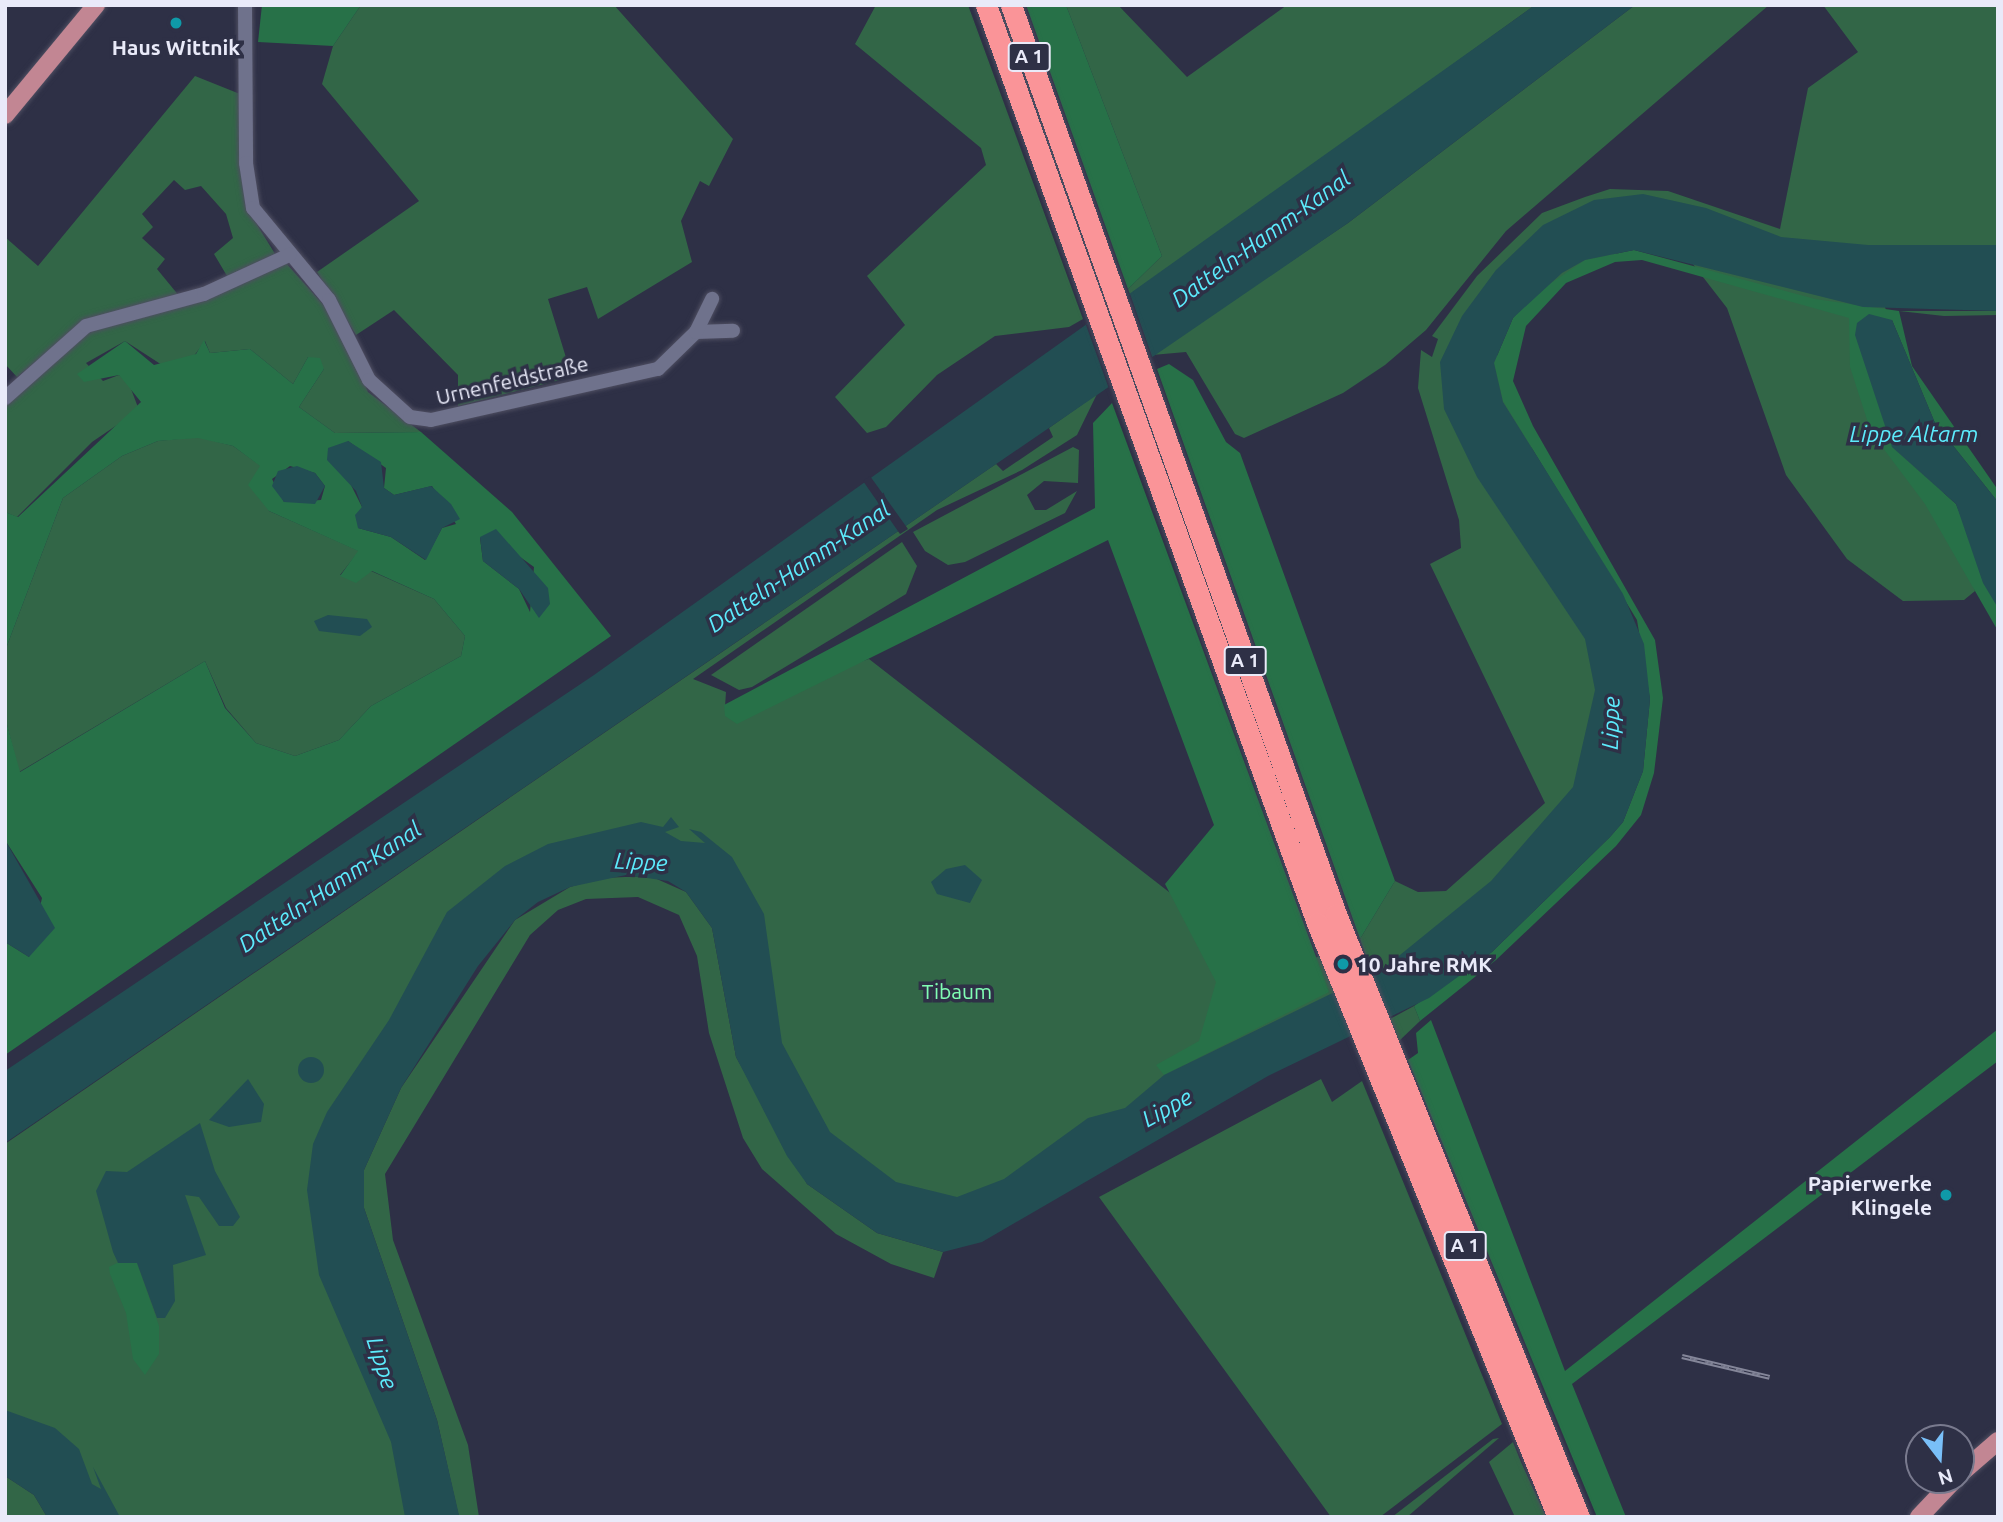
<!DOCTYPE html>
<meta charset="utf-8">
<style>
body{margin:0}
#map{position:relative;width:2003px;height:1522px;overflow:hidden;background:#2e3046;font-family:Ubuntu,sans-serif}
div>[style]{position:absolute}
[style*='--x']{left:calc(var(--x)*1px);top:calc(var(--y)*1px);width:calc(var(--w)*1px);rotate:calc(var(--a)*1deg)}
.green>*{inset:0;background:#326647}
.forest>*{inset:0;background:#277148}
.water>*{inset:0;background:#224e53}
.round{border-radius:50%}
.pier>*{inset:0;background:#2e3046}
.roads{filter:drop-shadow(0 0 2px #4e4e61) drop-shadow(0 0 2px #4e4e61)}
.minor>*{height:14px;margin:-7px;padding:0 7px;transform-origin:7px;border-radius:7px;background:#6f728c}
.major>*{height:18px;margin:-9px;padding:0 9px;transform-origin:9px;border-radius:9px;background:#c28693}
.highway>*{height:21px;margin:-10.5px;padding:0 10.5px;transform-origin:10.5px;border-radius:10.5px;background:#fa9498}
.rail>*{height:5px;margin-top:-2.5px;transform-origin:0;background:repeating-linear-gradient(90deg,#2e3046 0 8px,#848699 0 16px);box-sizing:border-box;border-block:2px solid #848699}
.dots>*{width:19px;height:19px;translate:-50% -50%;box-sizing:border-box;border:4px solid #2e3046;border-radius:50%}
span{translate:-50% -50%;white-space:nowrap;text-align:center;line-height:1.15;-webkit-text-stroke:7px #2e3046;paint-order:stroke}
.shield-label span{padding:2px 5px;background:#2e3046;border:2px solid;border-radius:5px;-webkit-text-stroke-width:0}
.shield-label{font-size:19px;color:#e9eaf9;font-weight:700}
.poi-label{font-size:21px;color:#e9eaf9;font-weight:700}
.left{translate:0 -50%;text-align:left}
.right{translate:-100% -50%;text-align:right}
.street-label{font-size:21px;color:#e9eaf9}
.park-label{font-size:21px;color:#81feb4}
.water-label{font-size:23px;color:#5cebfc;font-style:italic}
.frame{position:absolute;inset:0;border:7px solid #e9eaf9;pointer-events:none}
.north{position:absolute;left:1905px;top:1424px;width:70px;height:70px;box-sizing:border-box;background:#2e3046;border:2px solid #797a8e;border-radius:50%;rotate:163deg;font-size:19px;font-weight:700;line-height:28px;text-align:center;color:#e9eaf9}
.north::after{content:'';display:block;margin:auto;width:24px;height:32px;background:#79bff8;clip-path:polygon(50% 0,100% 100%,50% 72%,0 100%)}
</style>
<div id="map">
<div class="green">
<div style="clip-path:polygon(361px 5px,614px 5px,733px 139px,709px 186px,700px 181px,681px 221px,692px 262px,598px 319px,587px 287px,548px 299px,572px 377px,458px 406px,458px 375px,394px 310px,356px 335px,317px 272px,419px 201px,322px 84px,333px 46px)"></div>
<div style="clip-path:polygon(876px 5px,968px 5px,1083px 319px,1069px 327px,995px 336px,937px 375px,886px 427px,867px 433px,835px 397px,905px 325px,867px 276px,986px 165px,981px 148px,855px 44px)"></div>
<div style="clip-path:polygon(1066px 5px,1118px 5px,1187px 77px,1287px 5px,1535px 5px,1131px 297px,1128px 289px,1162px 256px)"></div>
<div style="clip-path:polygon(1635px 5px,1769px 5px,1506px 231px,1426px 330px,1385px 365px,1343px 393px,1244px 438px,1235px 434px,1186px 352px,1152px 355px,1348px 223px)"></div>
<div style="clip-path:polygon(1823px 5px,1998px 5px,1998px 245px,1915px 245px,1885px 307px,1975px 591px,1964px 600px,1903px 601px,1847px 559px,1786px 475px,1727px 308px,1665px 228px,1485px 322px,1625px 700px,1520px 892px,977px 1218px,847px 1184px,696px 870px,537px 877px,346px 1136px,433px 1517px,84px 1517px,5px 1448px,5px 1144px,996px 464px,1003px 471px,1053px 437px,1049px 428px,1097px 394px,1077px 435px,1022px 470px,937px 510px,693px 679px,726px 692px,725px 707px,869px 659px,1169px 892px,1312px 959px,1320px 956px,1327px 976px,1366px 956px,1360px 939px,1395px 881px,1418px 892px,1446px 891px,1545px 803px,1430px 564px,1461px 548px,1459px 520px,1418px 388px,1421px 350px,1432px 357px,1438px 339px,1432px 336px,1477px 276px,1542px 213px,1585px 197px,1610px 189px,1668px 191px,1780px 229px,1808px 88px,1858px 52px)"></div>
<div style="clip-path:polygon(195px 76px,240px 94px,245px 205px,277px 257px,230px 281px,214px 254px,233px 238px,226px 214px,201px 186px,185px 190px,174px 180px,142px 214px,153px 227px,142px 238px,165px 259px,157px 269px,180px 297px,82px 323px,17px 377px,5px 364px,5px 237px,38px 266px)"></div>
<div style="clip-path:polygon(286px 263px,337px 320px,368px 392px,421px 432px,335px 433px,299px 407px,324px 369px,308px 357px,293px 384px,250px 349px,210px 353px,205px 341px,179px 376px,125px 341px,86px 363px,103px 381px,119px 375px,128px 381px,139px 410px,92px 442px,17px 517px,5px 512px,5px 404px,89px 329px,212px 296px)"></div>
<div style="clip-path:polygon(1899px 311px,1998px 311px,1998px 315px,1944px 316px)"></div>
<div style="clip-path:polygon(198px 437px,233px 446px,261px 466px,269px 511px,359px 551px,340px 575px,371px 571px,434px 599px,465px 636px,461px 656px,371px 706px,339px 740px,295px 756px,256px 743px,226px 708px,205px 661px,19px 772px,5px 717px,5px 651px,63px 498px,122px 456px,158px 441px)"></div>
<div style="clip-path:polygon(1073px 447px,1079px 450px,1078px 483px,1044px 481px,1027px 495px,1035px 510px,1046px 510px,1077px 491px,1065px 513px,965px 562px,948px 565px,925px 551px,913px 532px)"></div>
<div style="clip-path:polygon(902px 542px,917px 566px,906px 594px,752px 687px,739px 690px,711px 675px)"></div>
<div style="clip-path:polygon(650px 876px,686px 892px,712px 928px,736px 1057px,807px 1184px,877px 1233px,943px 1252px,934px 1278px,891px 1264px,836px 1234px,762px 1169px,743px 1138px,709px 1033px,697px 956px,679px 915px,638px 897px,586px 899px,558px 910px,530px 935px,385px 1174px,393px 1240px,468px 1445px,479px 1517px,459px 1517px,437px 1420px,364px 1208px,364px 1170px,401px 1088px,515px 920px,570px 887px,601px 878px)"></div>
<div style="clip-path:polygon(1414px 1006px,1420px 1021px,1399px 1041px,1390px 1019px)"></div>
<div style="clip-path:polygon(1321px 1079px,1332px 1102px,1362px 1081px,1502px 1424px,1380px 1517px,1331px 1517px,1099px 1197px)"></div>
<div style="clip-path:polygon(1499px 1438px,1407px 1517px,1392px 1517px,1493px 1439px)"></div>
<div style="clip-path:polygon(1513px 1442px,1521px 1462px,1546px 1517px,1515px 1517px,1489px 1462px)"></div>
<div style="clip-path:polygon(5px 1476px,34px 1495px,47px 1517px,5px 1517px)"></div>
</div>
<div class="forest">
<div style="clip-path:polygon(262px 5px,361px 5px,333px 46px,258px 42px)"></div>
<div style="clip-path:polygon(1026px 5px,1066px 5px,1162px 256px,1128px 289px)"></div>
<div style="clip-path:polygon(1634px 250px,1815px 299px,1899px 311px,1912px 366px,1998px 490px,1998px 502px,1935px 423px,1892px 320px,1892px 447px,1956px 504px,1998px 608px,1998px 631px,1925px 504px,1871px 432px,1850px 367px,1849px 318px,1642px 260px,1615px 262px,1566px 283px,1526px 326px,1513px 381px,1533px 426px,1655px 640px,1663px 698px,1654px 773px,1641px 815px,1616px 846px,1496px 960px,1420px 1021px,1414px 1006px,1492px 952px,1610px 837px,1623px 822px,1643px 771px,1650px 699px,1637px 620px,1503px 401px,1494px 363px,1513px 318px,1535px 294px,1585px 260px)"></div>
<div style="clip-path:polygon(evenodd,204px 340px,210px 353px,250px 349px,293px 384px,308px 357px,320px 358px,324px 369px,299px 407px,335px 433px,421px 432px,512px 512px,611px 636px,5px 1055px,5px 942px,29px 957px,42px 898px,5px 840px,5px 717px,20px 772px,205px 661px,225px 708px,256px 743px,295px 756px,339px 740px,371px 706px,461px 656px,465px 636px,434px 599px,372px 571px,356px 583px,340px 576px,358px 551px,269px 511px,248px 485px,260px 466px,233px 446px,198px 438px,158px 441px,122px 456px,63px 498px,5px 651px,5px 512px,18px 517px,141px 402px,119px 375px,84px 382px,77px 374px,125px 341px,154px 365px,196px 354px,204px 340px,348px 441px,386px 468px,384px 488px,394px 495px,432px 486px,456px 524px,442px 528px,425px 560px,391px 537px,358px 528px,362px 507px,347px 477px,348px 441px,204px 340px,290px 466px,315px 473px,325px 486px,321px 500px,284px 502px,272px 479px,290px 466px,204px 340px,491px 536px,534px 567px,530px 612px,519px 589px,483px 561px,480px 538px,491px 536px)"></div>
<div style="clip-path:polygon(1169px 364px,1193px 380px,1226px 442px,1240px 453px,1395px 881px,1360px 939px,1157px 369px)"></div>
<div style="clip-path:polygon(1112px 403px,1329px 992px,1164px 1075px,1156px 1065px,1199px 1041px,1216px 982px,1165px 884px,1214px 825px,1108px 540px,737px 724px,725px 716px,724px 705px,1095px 508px,1093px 423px)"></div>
<div style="clip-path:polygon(1431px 1020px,1565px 1371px,1998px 1029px,1998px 1061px,1572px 1384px,1626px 1517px,1597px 1517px,1408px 1060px,1418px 1053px,1416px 1033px)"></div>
<div style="clip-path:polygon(125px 1259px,137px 1263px,159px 1326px,159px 1354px,145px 1375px,133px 1359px,126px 1313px,110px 1274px,109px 1267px)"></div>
</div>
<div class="water">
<div style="clip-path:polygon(1535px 5px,1635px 5px,1348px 223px,5px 1143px,5px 1071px,594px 675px)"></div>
<div style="clip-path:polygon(1643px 194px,1706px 208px,1781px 237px,1868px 245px,1998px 245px,1998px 311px,1863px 307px,1634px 250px,1585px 260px,1562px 273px,1513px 318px,1494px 363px,1503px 402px,1623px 594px,1644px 644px,1650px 699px,1643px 771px,1623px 822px,1610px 837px,1492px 952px,1429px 998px,1268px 1076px,982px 1242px,943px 1252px,877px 1233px,807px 1184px,787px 1156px,736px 1057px,712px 928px,686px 892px,668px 881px,626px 875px,570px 887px,538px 902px,515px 920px,478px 966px,401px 1088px,364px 1170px,364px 1208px,437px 1420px,459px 1515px,405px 1517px,391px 1442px,319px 1275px,307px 1190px,313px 1144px,327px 1112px,389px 1020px,447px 912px,505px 866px,548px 844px,641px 822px,663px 827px,671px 817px,679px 827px,665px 832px,681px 841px,705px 843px,689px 829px,701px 832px,732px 857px,764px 914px,782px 1043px,830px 1132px,896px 1182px,957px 1197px,1004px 1179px,1088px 1118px,1125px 1108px,1164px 1075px,1384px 968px,1491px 881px,1573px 787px,1595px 690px,1585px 639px,1477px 477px,1444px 409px,1440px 362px,1462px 316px,1496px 270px,1543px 225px,1594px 200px)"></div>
<div style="clip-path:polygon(1869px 314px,1892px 320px,1935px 423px,1998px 502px,1998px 608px,1983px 583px,1956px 504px,1892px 447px,1855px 335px,1857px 323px)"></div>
<div style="clip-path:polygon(348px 441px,381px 462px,384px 488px,394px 495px,431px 486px,451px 504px,460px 519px,442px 528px,426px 560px,391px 537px,358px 528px,355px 515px,362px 507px,356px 491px,327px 460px,328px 448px)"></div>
<div style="clip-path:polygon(297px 466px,315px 473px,325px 486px,315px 504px,284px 502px,272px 486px,278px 471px)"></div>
<div style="clip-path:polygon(496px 529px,548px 588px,550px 604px,539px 618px,519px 589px,483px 561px,480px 537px)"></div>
<div style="clip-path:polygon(328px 615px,367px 619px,372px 627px,360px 636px,319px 631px,314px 621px)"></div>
<div style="clip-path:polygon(5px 840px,55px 928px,29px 957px,5px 942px)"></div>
<div style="clip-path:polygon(965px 865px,982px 880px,970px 903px,937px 894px,931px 882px,946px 869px)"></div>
<div class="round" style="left:298px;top:1057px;width:26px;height:26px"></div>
<div style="clip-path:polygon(248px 1079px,264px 1104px,261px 1122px,229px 1127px,209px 1120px)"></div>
<div style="clip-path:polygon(200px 1123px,215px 1171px,240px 1217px,233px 1226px,219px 1226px,199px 1197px,185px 1195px,206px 1255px,173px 1265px,175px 1301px,165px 1318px,157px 1318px,137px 1263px,118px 1263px,113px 1252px,96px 1191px,106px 1171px,127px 1172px)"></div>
<div style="clip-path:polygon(5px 1410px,55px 1428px,79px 1449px,92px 1484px,101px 1489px,93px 1467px,120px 1517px,47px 1517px,34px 1495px,5px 1476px)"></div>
</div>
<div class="pier">
<div style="clip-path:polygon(1130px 294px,1153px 359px,1109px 389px,1086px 325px)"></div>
<div style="clip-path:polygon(870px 476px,908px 529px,900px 534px,863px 481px)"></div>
</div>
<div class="roads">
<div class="minor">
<div style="--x:245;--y:5;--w:158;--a:89.6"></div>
<div style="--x:246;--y:163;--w:46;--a:81.2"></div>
<div style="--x:253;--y:208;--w:119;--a:50.4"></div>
<div style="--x:329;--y:300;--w:89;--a:63.4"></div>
<div style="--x:369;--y:380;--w:55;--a:42.1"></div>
<div style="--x:410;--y:417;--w:21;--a:8"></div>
<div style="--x:431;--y:420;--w:233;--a:-12.7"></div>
<div style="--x:658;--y:369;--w:53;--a:-44.2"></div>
<div style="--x:696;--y:332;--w:37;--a:-2"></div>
<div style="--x:696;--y:332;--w:37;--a:-64"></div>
<div style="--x:5;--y:398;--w:108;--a:-41.6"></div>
<div style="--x:86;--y:326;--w:122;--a:-15.2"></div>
<div style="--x:204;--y:294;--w:94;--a:-24.6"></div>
</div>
<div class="major">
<div style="--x:5;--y:115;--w:143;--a:-50.4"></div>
<div style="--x:1961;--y:1473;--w:49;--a:-40.9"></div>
<div style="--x:1919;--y:1517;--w:51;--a:-46.6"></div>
</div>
<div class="highway">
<div style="--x:986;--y:5;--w:976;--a:70.17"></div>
<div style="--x:1317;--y:923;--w:641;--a:67.92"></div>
<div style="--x:1011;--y:5;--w:965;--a:70.33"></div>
<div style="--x:1336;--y:914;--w:650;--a:68.05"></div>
</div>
</div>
<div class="rail">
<div style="--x:1682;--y:1356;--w:90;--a:13.4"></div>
</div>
<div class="dots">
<div style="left:176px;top:23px;background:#0f9aa8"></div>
<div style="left:1343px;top:964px;background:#0f9aa8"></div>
<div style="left:1946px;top:1195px;background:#0f9aa8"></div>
</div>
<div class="shield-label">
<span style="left:1029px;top:57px">A 1</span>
<span style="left:1245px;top:661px">A 1</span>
<span style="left:1465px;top:1246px">A 1</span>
</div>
<div class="poi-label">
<span style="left:176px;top:47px">Haus Wittnik</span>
<span class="left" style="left:1357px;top:964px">10 Jahre RMK</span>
<span class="right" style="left:1932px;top:1195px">Papierwerke<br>Klingele</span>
</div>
<div class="street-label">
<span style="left:512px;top:380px;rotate:-13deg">Urnenfeldstraße</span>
</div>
<div class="park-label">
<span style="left:957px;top:991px">Tibaum</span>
</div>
<div class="water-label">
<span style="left:1261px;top:239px;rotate:-36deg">Datteln-Hamm-Kanal</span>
<span style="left:1914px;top:434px">Lippe Altarm</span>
<span style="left:799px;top:567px;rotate:-34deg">Datteln-Hamm-Kanal</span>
<span style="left:1611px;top:723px;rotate:-88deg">Lippe</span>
<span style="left:641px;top:862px;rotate:3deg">Lippe</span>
<span style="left:330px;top:887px;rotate:-34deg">Datteln-Hamm-Kanal</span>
<span style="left:1167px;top:1108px;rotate:-29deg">Lippe</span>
<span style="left:382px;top:1363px;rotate:72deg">Lippe</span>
</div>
<div class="frame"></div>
<div class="north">N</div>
</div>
